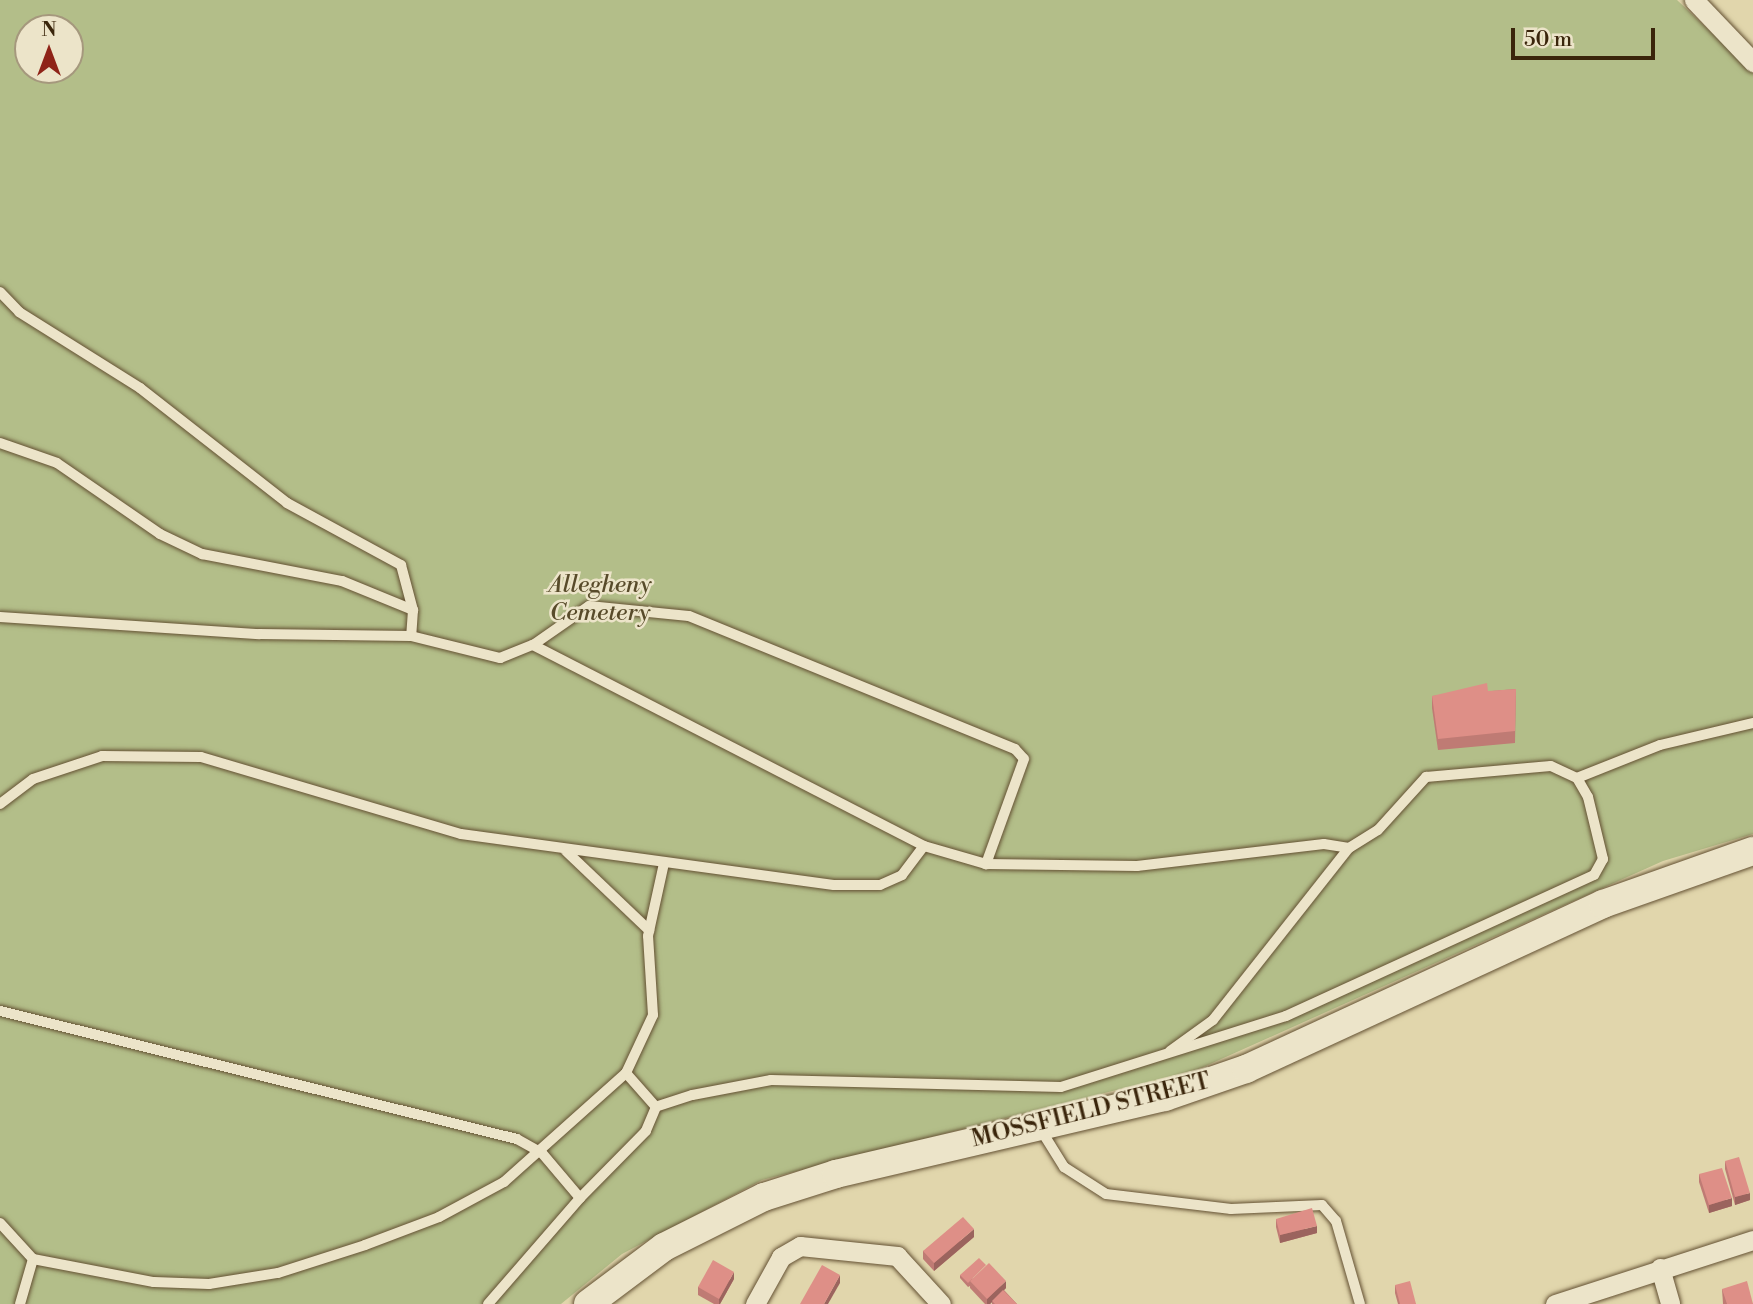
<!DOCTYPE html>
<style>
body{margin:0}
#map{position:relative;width:1753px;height:1304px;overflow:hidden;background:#e1d6ac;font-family:"Libre Bodoni",serif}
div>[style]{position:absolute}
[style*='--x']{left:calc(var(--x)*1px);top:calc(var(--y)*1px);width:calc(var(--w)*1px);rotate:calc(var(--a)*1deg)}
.green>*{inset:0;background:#b3be89}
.roads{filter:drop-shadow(0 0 2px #645133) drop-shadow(0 0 2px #645133)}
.lane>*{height:10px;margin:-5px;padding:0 5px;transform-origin:5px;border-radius:5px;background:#ece4c9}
.street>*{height:19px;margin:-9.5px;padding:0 9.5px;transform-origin:9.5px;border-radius:9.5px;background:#ece4c9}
.secondary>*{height:28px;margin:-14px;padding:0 14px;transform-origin:14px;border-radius:14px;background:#ece4c9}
.wall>*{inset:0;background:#bf7b74}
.shaded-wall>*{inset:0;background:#9b645e}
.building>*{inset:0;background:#de8f87}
span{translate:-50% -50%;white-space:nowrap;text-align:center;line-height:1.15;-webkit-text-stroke:5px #ece4c9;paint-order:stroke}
.park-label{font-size:24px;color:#584b2a;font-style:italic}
.street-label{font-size:24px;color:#3a250b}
.north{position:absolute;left:14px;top:14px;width:70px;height:70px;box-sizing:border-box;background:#ece4c9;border:2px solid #a5987d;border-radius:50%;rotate:0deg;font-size:19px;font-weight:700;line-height:28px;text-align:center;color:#3a250b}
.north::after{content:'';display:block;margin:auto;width:24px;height:32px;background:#8f2418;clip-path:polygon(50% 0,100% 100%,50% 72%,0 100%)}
.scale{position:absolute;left:1511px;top:28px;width:144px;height:32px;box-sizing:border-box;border:4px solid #3a250b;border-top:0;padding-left:9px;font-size:21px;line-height:24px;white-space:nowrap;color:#3a250b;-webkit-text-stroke:5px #ece4c9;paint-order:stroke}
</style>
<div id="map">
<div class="green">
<div style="clip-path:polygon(evenodd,0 0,1677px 0,1753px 72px,1753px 834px,1663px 861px,1199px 1069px,762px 1180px,622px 1254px,561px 1304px,0 1304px,0 0,28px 28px,70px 28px,70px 70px,28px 70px,28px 28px)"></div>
</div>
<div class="roads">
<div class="lane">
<div style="--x:0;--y:292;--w:28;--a:46"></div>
<div style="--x:19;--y:312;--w:143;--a:32.1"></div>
<div style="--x:140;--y:388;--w:187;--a:38"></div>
<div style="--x:287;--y:503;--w:130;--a:28.5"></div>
<div style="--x:401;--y:565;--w:47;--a:75.1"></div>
<div style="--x:413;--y:610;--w:26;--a:94"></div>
<div style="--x:0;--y:443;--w:60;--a:19.3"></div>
<div style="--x:57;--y:463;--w:125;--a:34.6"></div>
<div style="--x:160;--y:534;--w:47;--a:25.5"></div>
<div style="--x:202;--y:554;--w:143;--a:10.9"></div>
<div style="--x:342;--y:581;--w:77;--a:22.2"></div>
<div style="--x:0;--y:617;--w:260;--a:3.8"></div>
<div style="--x:259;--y:634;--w:152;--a:0.8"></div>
<div style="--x:411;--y:636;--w:92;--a:13.9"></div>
<div style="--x:500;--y:658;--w:35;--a:-22"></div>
<div style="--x:533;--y:645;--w:440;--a:27.2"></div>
<div style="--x:924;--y:846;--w:65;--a:16.2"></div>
<div style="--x:986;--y:864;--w:151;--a:0.8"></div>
<div style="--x:1137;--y:866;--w:188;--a:-6.7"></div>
<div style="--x:1324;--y:844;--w:25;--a:9"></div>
<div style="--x:1349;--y:848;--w:34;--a:-32"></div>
<div style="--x:1378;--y:830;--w:72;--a:-47.8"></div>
<div style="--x:1426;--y:777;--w:125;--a:-5"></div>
<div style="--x:1551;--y:766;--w:29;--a:25"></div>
<div style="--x:1577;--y:778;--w:22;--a:60"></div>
<div style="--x:1588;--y:797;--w:64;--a:76.4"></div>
<div style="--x:1603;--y:859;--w:18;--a:119"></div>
<div style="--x:1594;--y:875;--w:339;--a:155.4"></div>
<div style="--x:1286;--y:1016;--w:236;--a:162.5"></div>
<div style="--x:1061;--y:1087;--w:290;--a:-178.6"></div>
<div style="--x:771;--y:1080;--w:80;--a:169.2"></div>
<div style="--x:692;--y:1095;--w:38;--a:162"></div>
<div style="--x:656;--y:1107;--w:26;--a:113"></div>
<div style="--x:646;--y:1131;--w:94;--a:134.6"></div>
<div style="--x:580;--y:1198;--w:59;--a:-130.2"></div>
<div style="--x:542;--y:1153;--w:29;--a:-151"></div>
<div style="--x:517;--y:1139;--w:533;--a:-166.09"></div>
<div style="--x:533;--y:645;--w:68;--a:-34.9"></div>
<div style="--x:589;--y:606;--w:100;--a:5.7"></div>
<div style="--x:689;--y:616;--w:352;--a:22.2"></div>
<div style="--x:1015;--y:749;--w:13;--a:48"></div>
<div style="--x:1024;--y:759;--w:112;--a:109.9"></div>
<div style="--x:1577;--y:778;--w:89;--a:-21.7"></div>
<div style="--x:1660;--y:745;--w:96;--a:-13.3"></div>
<div style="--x:0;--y:804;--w:41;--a:-37.1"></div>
<div style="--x:33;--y:779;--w:73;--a:-18.4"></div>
<div style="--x:102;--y:756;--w:99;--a:0.6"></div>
<div style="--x:201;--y:757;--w:271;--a:16.5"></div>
<div style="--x:461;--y:834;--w:376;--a:7.8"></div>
<div style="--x:834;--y:885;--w:46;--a:0"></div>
<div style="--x:880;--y:885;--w:24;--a:-24"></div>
<div style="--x:902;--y:875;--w:36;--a:-53"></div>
<div style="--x:566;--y:851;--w:115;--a:43.6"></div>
<div style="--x:1170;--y:1051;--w:53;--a:-35.8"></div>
<div style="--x:1213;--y:1020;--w:219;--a:-51.7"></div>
<div style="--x:626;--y:1073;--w:45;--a:48.6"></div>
<div style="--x:1041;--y:1130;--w:44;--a:58.1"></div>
<div style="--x:1064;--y:1167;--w:50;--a:32.7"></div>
<div style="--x:1106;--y:1194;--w:126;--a:6.8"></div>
<div style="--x:1231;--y:1209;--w:91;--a:-2.5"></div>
<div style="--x:1322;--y:1205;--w:21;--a:49"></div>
<div style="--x:1336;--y:1221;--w:86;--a:73.9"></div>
<div style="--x:0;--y:1223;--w:49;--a:47.5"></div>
<div style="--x:33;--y:1259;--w:123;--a:10.8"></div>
<div style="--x:154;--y:1282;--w:55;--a:2.1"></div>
<div style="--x:209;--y:1284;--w:70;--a:-9.1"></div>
<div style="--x:278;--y:1273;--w:91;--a:-17.8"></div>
<div style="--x:365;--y:1245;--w:79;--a:-20.7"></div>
<div style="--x:439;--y:1217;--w:74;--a:-28.3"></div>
<div style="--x:504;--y:1182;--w:164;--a:-41.8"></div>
<div style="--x:626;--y:1073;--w:64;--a:-65"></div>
<div style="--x:653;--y:1015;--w:79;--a:-93.6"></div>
<div style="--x:648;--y:936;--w:75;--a:-77.6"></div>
<div style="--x:20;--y:1304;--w:47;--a:-73.9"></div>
<div style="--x:488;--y:1304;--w:140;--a:-49"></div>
</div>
<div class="street">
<div style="--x:1694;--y:0;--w:86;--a:46.4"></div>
<div style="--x:1660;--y:1268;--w:37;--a:74"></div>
<div style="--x:755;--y:1304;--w:54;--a:-61"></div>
<div style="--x:781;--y:1257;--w:22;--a:-30"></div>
<div style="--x:800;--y:1246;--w:98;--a:5.9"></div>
<div style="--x:897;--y:1256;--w:65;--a:47.5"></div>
<div style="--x:1555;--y:1304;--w:208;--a:-17.9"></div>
</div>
<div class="secondary">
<div style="--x:588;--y:1304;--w:95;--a:-36.9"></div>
<div style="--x:664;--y:1247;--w:112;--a:-26.6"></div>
<div style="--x:764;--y:1197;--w:76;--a:-17.7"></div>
<div style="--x:836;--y:1174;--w:338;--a:-13.2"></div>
<div style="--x:1165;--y:1097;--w:86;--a:-19.1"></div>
<div style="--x:1246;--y:1069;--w:393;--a:-24.8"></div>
<div style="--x:1603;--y:904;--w:159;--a:-19.5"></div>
</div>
</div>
<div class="wall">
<div style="clip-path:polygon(1516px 689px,1515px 743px,1438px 750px,1432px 708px,1432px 696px)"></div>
<div style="clip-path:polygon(1725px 1161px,1750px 1200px,1735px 1205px,1725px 1169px)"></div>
<div style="clip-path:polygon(1699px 1174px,1732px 1206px,1709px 1213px,1699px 1182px)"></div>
<div style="clip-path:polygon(1276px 1219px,1317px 1233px,1280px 1243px,1276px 1227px)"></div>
<div style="clip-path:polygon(974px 1237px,934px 1271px,923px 1259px,923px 1251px)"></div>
<div style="clip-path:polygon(960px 1275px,1006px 1288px,1004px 1290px,1017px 1304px,992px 1304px,992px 1302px,990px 1304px,985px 1304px,970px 1288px,970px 1286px,968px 1287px,960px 1278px)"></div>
<div style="clip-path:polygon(734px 1279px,720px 1304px,714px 1304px,698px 1295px,698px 1287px)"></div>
<div style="clip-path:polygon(1395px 1285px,1416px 1304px,1398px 1304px,1395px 1293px)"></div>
<div style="clip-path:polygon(1722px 1289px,1753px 1304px,1723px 1304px)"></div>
</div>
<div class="shaded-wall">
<div style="clip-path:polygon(1750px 1193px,1750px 1200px,1735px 1205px,1735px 1197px)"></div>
<div style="clip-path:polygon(1732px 1198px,1732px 1206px,1709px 1213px,1709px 1205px)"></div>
<div style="clip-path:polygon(1317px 1226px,1317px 1233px,1280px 1243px,1280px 1235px)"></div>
<div style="clip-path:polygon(974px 1229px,974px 1237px,934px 1271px,934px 1263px)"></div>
<div style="clip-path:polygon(734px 1272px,734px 1279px,720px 1304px,719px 1304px,719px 1299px)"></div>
<div style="clip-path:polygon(840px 1275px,840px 1283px,828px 1304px,824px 1304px)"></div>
<div style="clip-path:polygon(1006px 1281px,1006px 1288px,990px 1304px,987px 1304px,987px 1299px)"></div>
</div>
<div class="building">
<div style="clip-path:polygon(1487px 683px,1488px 691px,1516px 689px,1515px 731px,1438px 739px,1432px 696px)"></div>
<div style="clip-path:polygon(1739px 1157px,1750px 1193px,1735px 1197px,1725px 1161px)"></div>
<div style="clip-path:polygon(1722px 1168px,1732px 1198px,1709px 1205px,1699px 1174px)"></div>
<div style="clip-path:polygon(1312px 1208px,1317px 1226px,1280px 1235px,1276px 1219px)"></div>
<div style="clip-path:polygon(963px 1217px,974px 1229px,934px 1263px,923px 1251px)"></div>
<div style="clip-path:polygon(979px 1258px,986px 1265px,968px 1283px,960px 1275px)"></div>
<div style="clip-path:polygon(713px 1260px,734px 1272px,719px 1299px,698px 1287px)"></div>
<div style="clip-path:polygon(989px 1263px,1006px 1281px,987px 1299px,970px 1281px)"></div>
<div style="clip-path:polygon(822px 1265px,840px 1275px,824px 1304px,800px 1304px)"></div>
<div style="clip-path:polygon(1410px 1281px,1416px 1304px,1400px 1304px,1395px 1285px)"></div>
<div style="clip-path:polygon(1747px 1281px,1753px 1304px,1727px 1304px,1722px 1289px)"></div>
<div style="clip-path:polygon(1003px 1290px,1017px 1304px,995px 1304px,992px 1301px)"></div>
</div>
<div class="park-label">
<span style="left:600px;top:600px">Allegheny<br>Cemetery</span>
</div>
<div class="street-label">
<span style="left:1091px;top:1111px;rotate:-14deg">MOSSFIELD STREET</span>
</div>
<div class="north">N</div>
<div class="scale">50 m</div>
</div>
